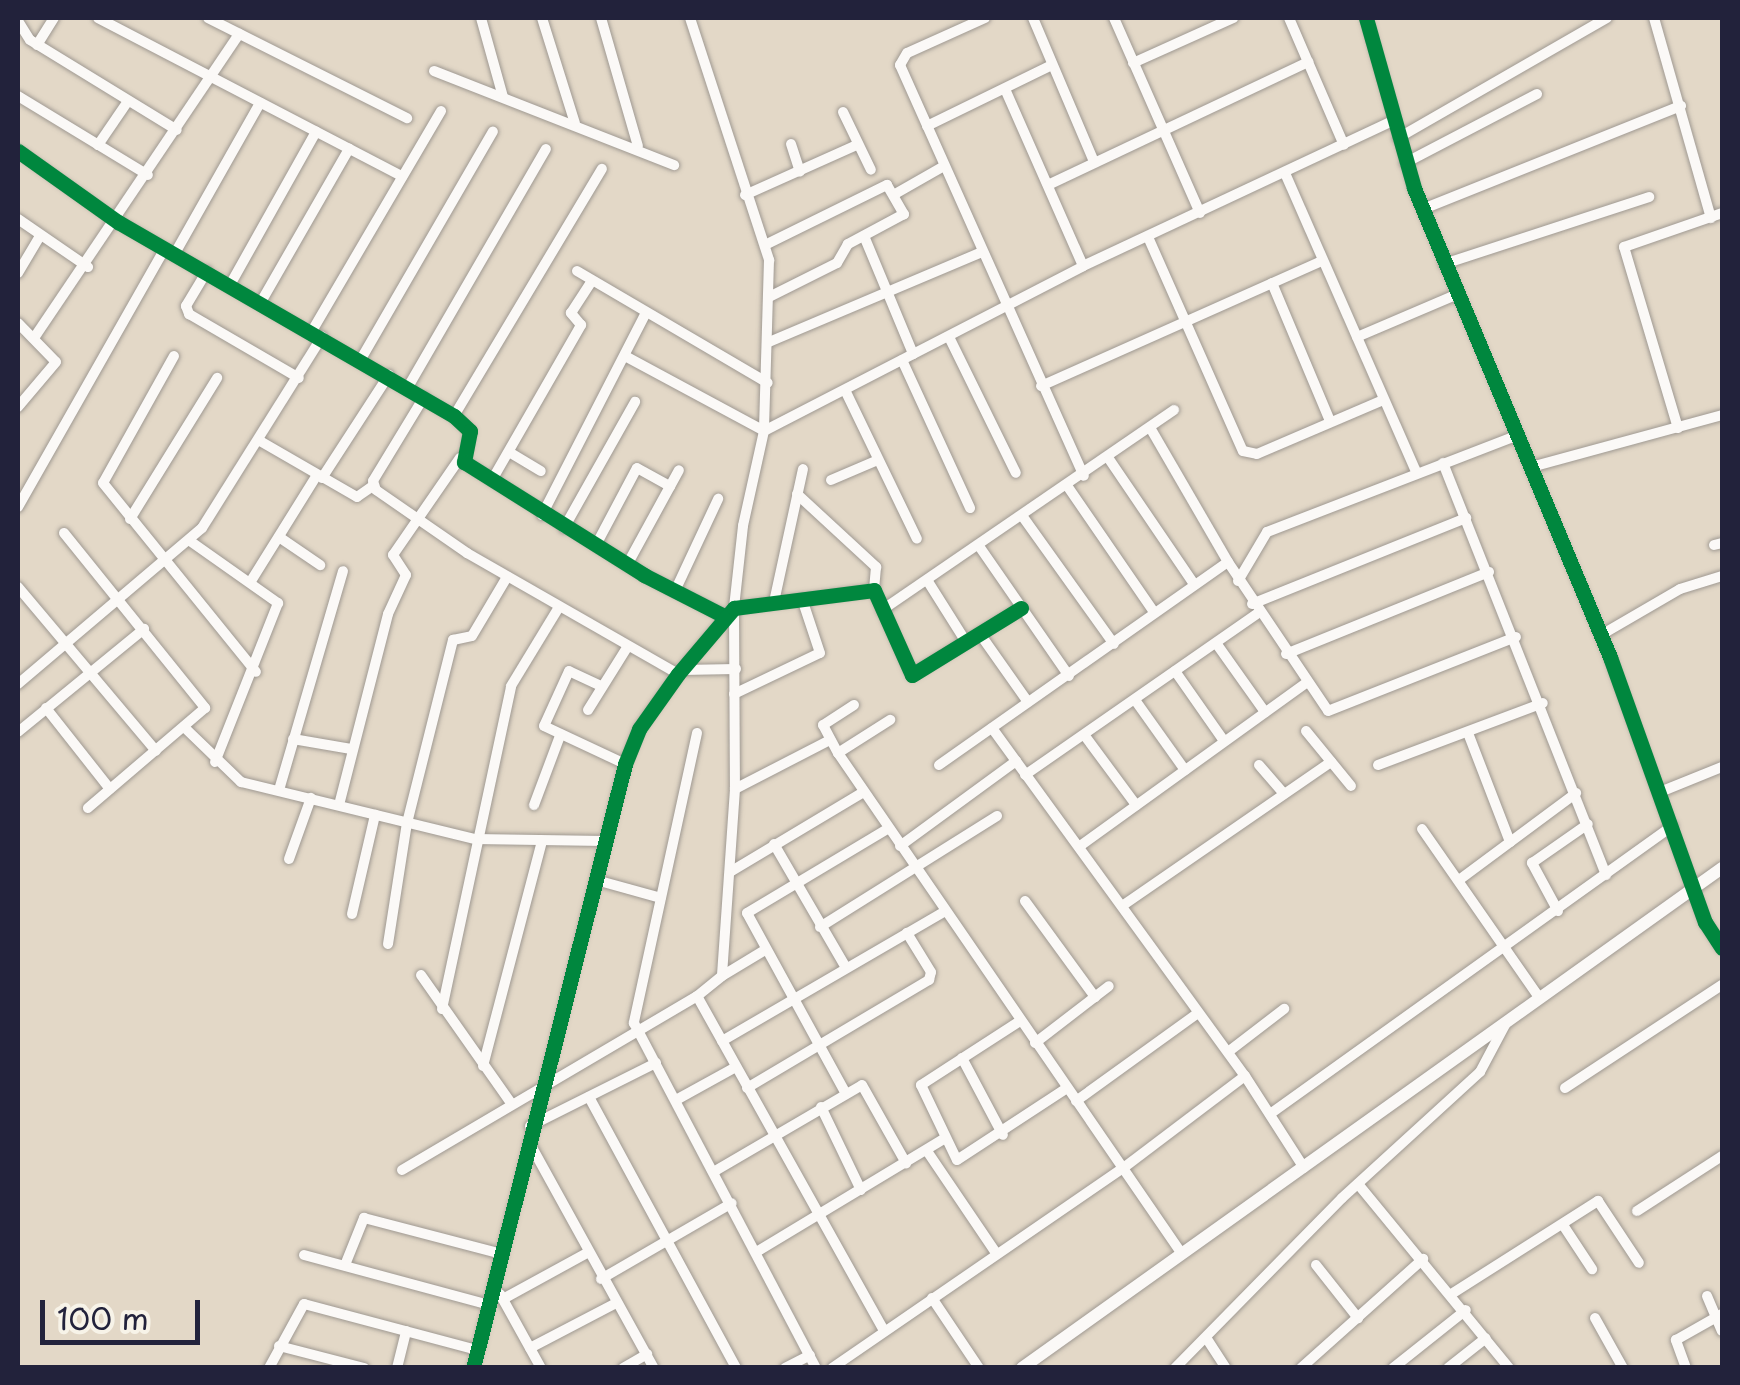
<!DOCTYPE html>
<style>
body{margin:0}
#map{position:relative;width:1740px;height:1385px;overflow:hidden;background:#e3d8c7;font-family:"Playpen Sans",sans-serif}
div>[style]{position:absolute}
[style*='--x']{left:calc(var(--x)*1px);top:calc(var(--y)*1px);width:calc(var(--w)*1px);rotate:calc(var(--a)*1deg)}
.roads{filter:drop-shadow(0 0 2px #9f9992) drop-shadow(0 0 2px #9f9992)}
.minor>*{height:10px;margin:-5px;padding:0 5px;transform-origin:5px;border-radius:5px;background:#fbf9f7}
.tertiary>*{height:12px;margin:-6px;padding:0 6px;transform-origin:6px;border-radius:6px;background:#fbf9f7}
.cycleway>*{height:15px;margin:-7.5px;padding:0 7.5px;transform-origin:7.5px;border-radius:7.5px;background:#00873e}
span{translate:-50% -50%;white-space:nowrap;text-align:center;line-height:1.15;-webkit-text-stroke:8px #f7f3e8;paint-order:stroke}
.frame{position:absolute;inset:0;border:20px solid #22223b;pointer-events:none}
.scale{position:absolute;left:40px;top:1300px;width:160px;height:45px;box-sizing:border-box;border:5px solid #22223b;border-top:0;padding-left:12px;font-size:30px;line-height:35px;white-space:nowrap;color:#22223b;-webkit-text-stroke:8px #f7f3e8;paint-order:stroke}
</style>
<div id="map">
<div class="roads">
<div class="minor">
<div style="--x:98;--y:18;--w:343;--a:27.5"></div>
<div style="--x:208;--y:18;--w:223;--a:26.7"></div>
<div style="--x:481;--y:18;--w:82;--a:74.4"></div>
<div style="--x:542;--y:18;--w:110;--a:72.6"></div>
<div style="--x:601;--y:18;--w:133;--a:73.9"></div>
<div style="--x:690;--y:18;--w:255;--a:71.9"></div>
<div style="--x:769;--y:260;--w:171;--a:91.7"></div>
<div style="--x:764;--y:431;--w:97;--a:102.5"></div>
<div style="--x:743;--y:526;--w:82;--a:96.3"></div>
<div style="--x:734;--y:608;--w:181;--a:89.7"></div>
<div style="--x:735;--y:789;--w:187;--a:94"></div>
<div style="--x:722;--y:976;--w:32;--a:141"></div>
<div style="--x:985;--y:18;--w:85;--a:155.8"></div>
<div style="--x:907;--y:53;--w:14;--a:120"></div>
<div style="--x:900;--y:65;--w:450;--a:65.9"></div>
<div style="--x:1033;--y:18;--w:156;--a:67"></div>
<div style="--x:1114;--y:18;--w:213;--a:66.2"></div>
<div style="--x:1289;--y:18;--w:138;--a:66.6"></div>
<div style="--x:1366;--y:18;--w:177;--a:74.2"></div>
<div style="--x:1414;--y:188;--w:508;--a:67.32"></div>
<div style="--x:1610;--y:657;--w:282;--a:70.3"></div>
<div style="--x:1705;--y:922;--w:31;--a:57"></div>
<div style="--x:1654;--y:18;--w:208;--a:74.1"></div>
<div style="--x:18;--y:21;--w:22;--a:58"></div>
<div style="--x:30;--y:40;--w:172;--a:31.5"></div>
<div style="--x:37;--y:45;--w:32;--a:-58"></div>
<div style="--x:1133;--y:63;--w:110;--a:-24.2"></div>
<div style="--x:434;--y:71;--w:258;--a:21.4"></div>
<div style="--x:1005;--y:89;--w:193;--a:66.2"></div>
<div style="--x:18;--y:96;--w:152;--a:31.3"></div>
<div style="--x:843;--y:112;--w:64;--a:64.2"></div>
<div style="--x:927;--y:126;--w:139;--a:-26"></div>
<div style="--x:1398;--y:138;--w:241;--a:-29.9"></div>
<div style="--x:791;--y:144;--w:29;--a:72"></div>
<div style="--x:98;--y:145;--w:53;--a:-55.7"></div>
<div style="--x:18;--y:151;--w:123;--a:35.4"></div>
<div style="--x:118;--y:222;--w:388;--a:30"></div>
<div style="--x:454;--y:416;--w:22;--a:43"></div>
<div style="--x:470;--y:431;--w:32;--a:101"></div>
<div style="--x:464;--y:462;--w:213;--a:32.1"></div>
<div style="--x:644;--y:575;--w:90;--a:27.1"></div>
<div style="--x:1405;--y:163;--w:149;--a:-27.6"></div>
<div style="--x:1285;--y:173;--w:328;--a:66.3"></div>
<div style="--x:1048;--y:185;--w:288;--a:-25.3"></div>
<div style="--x:895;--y:194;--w:56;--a:-29.7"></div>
<div style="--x:745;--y:195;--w:123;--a:-24.1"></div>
<div style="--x:1423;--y:209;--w:278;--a:-21.8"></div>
<div style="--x:18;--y:219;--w:85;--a:34.4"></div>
<div style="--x:864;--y:236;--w:128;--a:67.4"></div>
<div style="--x:1148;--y:237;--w:234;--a:66.1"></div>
<div style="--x:1243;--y:451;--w:14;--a:12"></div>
<div style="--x:1257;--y:454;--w:137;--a:-23.2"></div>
<div style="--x:767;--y:244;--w:134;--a:-26.2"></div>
<div style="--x:887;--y:185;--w:34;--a:60"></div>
<div style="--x:904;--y:214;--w:64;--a:151.8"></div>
<div style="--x:848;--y:244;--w:22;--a:120"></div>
<div style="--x:837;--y:263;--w:76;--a:153.4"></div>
<div style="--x:174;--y:255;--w:175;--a:-60.5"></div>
<div style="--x:1444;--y:264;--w:216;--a:-18.1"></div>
<div style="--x:207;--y:271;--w:41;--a:121"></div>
<div style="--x:186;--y:306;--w:9;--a:69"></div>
<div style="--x:189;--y:314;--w:127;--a:30.2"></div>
<div style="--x:577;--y:271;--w:221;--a:30.4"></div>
<div style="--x:18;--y:273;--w:43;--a:-59.3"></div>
<div style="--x:1272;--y:283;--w:150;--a:67.2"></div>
<div style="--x:230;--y:285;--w:176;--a:-60.7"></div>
<div style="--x:261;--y:302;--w:177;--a:-60.1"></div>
<div style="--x:18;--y:323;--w:54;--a:45.7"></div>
<div style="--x:56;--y:362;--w:59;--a:130.2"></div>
<div style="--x:312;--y:331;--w:255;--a:-59.6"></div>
<div style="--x:1357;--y:337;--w:110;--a:-23.1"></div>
<div style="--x:34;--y:338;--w:367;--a:-56"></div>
<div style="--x:950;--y:339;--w:149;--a:63.8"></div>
<div style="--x:769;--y:342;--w:229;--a:-22.9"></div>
<div style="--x:174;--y:356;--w:145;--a:119.2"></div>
<div style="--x:103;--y:483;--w:243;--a:51"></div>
<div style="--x:625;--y:356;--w:158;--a:28.3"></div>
<div style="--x:361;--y:359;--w:263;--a:-59.9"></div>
<div style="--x:902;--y:360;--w:163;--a:65.3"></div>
<div style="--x:1041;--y:386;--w:308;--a:-24"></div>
<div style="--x:408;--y:387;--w:275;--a:-59.9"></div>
<div style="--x:845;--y:390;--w:165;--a:64.2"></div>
<div style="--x:424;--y:397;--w:98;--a:121.3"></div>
<div style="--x:373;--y:481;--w:9;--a:72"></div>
<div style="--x:376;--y:490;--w:111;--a:34.7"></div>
<div style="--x:467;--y:553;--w:243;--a:29.8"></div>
<div style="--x:454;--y:416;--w:288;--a:-59.1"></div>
<div style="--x:1678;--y:428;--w:189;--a:-106.6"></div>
<div style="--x:1624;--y:247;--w:104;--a:-19.1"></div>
<div style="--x:764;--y:431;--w:359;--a:-27.3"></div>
<div style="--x:1083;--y:266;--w:342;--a:-25.1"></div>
<div style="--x:260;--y:441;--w:112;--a:30"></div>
<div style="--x:357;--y:497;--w:19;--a:-35"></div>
<div style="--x:509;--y:452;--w:37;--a:31"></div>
<div style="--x:1109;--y:459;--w:151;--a:55.8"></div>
<div style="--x:1443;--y:463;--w:443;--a:68.4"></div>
<div style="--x:1531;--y:467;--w:198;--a:-15.2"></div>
<div style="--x:322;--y:478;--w:123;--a:-57"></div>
<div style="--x:492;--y:480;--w:179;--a:-60.1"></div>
<div style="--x:581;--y:325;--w:16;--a:-130"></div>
<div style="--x:571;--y:313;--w:37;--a:-57"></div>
<div style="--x:831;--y:480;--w:51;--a:-23.1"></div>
<div style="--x:1068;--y:487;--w:152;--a:55.5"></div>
<div style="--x:797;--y:494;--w:108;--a:42.7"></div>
<div style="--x:876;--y:567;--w:23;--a:95"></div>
<div style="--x:18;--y:507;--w:296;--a:-60.4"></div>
<div style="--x:542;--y:515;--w:225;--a:-62.8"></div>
<div style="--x:1023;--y:517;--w:156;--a:54.4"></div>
<div style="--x:130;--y:519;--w:166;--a:-58.3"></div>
<div style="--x:564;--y:528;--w:145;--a:-60.6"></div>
<div style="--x:64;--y:533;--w:225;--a:51.1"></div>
<div style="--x:205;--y:708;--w:154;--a:139.5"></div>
<div style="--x:279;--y:537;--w:50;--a:34.3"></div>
<div style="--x:190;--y:541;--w:108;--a:35.2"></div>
<div style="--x:278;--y:603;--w:171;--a:111.6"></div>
<div style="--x:596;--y:545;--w:87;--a:-62"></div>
<div style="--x:637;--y:468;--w:38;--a:29"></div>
<div style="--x:1714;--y:545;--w:8;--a:-14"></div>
<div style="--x:979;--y:546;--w:158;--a:55.3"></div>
<div style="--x:1228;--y:562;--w:179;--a:56.1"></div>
<div style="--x:1328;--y:711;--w:202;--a:-21.5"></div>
<div style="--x:627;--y:565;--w:108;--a:-61.3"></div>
<div style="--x:927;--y:580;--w:73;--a:57.8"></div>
<div style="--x:251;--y:581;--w:125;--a:-58.1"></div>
<div style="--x:1238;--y:581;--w:57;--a:-59.4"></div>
<div style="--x:1267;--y:532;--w:269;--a:-21.1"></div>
<div style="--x:18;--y:587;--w:214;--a:49.9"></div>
<div style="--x:675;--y:591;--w:102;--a:-64.9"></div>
<div style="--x:774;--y:602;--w:136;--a:-77.7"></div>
<div style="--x:1252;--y:604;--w:231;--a:-21.9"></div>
<div style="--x:882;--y:610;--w:354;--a:-34.4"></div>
<div style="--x:980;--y:634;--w:83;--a:54.8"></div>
<div style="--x:1601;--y:635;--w:91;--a:-30.2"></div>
<div style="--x:1680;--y:589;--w:44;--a:-17.2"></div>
<div style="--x:1216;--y:643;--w:85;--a:54.6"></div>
<div style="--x:1286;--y:654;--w:219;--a:-22"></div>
<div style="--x:682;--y:670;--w:54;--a:-1.1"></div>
<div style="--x:1175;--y:671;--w:85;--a:55"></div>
<div style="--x:18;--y:684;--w:241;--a:-40.3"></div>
<div style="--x:202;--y:528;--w:226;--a:-57.9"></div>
<div style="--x:601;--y:686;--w:35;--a:-155"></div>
<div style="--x:569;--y:671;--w:60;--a:114.4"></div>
<div style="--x:544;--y:726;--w:89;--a:25.1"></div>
<div style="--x:734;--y:694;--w:95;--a:-25.5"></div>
<div style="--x:820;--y:653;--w:57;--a:-108.4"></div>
<div style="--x:1135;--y:700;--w:86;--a:54.5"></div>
<div style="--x:854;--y:705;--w:37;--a:147"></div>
<div style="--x:823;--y:725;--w:32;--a:62"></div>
<div style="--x:838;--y:753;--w:608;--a:55.53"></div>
<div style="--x:46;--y:708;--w:103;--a:51.7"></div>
<div style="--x:588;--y:710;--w:75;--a:-58"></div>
<div style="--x:185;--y:728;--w:78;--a:44"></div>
<div style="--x:241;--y:782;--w:241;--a:13.7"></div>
<div style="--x:475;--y:839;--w:129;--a:0.9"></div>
<div style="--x:992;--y:728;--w:430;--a:54"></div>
<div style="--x:1245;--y:1076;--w:109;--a:57.3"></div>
<div style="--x:1306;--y:731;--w:71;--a:50.7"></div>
<div style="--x:18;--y:732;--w:163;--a:-39.3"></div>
<div style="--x:697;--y:733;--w:297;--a:102.3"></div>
<div style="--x:634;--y:1023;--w:390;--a:62.2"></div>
<div style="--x:1468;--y:733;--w:117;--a:68.9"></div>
<div style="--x:1085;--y:736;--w:86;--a:53.5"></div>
<div style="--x:293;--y:739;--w:59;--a:9.8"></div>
<div style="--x:838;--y:753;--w:62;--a:-32.4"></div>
<div style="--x:939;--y:765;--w:353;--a:-35.1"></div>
<div style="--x:1228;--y:562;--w:154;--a:-120.1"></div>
<div style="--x:1259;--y:765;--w:38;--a:49"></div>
<div style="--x:1378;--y:765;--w:176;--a:-20.6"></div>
<div style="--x:1025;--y:775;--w:282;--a:-34.8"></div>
<div style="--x:735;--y:789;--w:107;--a:-27.3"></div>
<div style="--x:279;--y:790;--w:228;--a:-73.7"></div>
<div style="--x:1660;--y:792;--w:67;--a:-22"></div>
<div style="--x:339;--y:805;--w:197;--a:-75.6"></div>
<div style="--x:388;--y:614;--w:43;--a:-65.2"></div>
<div style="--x:406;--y:575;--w:24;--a:-123"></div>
<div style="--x:393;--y:555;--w:118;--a:-55.4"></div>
<div style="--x:534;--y:805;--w:74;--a:-69.4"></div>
<div style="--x:1422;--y:829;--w:203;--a:55.2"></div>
<div style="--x:774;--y:844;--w:141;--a:59.8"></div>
<div style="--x:900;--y:846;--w:144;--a:-36.2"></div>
<div style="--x:1080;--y:846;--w:277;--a:-35.8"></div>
<div style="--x:289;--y:859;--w:65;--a:-70.2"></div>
<div style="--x:730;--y:872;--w:154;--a:-30.9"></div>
<div style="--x:596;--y:880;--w:67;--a:15.5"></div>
<div style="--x:1459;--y:880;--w:146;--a:-36.6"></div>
<div style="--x:1025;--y:901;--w:119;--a:53.9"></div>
<div style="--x:1122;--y:906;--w:254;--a:-34.6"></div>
<div style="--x:1558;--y:911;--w:55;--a:-118.4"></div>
<div style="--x:1532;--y:863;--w:68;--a:-34.9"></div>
<div style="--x:352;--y:914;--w:102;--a:-76.9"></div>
<div style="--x:820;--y:927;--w:209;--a:-32.1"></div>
<div style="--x:388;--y:944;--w:122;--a:-81.1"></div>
<div style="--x:407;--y:823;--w:189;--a:-75.9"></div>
<div style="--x:453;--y:640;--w:19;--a:-12"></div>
<div style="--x:472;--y:636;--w:69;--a:-59.3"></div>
<div style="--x:421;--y:975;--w:156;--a:54.9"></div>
<div style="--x:722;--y:976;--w:50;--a:-31.2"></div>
<div style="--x:442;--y:1009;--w:330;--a:-77.9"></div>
<div style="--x:511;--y:686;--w:92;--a:-58.7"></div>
<div style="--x:1020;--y:1021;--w:118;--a:147.1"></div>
<div style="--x:921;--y:1085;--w:83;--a:64.4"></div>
<div style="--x:957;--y:1160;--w:131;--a:-33.2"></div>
<div style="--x:722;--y:1041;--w:258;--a:-30.2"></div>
<div style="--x:1035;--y:1043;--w:93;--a:-37.6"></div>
<div style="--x:1228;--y:1052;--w:71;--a:-37.5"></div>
<div style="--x:962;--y:1058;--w:87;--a:62"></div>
<div style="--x:483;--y:1066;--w:233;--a:-75.3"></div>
<div style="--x:747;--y:1088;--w:212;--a:-30.7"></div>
<div style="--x:929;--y:980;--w:8;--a:-76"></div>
<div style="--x:931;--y:972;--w:46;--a:-121.6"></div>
<div style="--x:1565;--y:1088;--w:188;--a:-33.3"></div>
<div style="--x:845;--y:1092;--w:204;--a:-118.7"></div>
<div style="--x:747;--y:913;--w:165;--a:-30.9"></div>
<div style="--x:589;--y:1097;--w:308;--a:61.5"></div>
<div style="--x:676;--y:1100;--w:68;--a:-28.8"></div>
<div style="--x:1076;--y:1101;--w:150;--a:-35.8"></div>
<div style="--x:821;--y:1107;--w:92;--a:64.3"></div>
<div style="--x:1270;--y:1114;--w:495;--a:-35.6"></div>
<div style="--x:530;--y:1126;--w:141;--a:-26.6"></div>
<div style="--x:529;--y:1142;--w:258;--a:61.1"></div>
<div style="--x:927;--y:1151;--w:123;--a:55.9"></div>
<div style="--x:402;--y:1170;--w:342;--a:-30.5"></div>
<div style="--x:697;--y:996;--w:384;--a:60.8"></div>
<div style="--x:715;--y:1171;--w:170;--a:-30.3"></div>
<div style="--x:862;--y:1085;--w:90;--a:60.6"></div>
<div style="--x:1358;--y:1184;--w:238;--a:50.6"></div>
<div style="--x:1637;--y:1211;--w:101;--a:-32.9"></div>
<div style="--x:1563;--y:1225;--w:53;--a:56.6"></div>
<div style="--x:758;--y:1251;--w:218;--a:-31.1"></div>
<div style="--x:304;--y:1255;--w:192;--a:15.1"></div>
<div style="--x:345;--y:1265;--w:51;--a:-68"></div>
<div style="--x:364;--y:1218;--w:143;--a:14.6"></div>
<div style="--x:1316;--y:1265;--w:68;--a:51.6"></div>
<div style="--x:601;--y:1279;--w:151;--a:-30.1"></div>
<div style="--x:1453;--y:1293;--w:172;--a:-32.4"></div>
<div style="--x:1598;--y:1201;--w:74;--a:56.5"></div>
<div style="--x:500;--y:1294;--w:85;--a:61"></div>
<div style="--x:1707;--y:1296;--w:38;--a:67"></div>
<div style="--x:932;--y:1298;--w:84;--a:56.1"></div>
<div style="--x:503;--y:1299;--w:96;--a:-28.7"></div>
<div style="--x:1595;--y:1318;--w:57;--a:60.8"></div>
<div style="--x:1207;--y:1339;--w:35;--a:57"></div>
<div style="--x:279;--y:1346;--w:88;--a:14.5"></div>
<div style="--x:530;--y:1348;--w:97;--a:-27.6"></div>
<div style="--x:269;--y:1368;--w:73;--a:-61.3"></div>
<div style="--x:304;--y:1304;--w:179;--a:14.9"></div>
<div style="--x:397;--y:1368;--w:38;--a:-76"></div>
<div style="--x:473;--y:1368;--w:623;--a:-75.87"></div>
<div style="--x:625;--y:764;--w:38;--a:-68"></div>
<div style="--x:639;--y:729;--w:67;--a:-54.7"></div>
<div style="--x:678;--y:674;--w:87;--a:-49.7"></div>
<div style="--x:734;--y:608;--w:141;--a:-7.3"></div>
<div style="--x:874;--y:590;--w:93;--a:65.9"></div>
<div style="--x:912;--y:675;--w:128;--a:-31.6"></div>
<div style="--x:623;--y:1368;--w:28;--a:-30"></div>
<div style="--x:785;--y:1368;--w:28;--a:-27"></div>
<div style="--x:832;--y:1368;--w:352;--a:-34.5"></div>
<div style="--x:1122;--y:1169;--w:154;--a:-37.1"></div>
<div style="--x:1175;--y:1368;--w:238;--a:-45.5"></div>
<div style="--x:1342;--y:1198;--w:187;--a:-42.4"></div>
<div style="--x:1480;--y:1072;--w:55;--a:-62"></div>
<div style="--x:1301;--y:1368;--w:164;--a:-41.8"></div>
<div style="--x:1393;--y:1368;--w:93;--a:-38.5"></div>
<div style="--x:1448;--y:1368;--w:48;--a:-38.3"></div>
<div style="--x:1686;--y:1368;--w:30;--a:-110"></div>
<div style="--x:1676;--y:1340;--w:53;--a:-29.5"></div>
</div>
<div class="tertiary">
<div style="--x:1022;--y:1368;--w:860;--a:-35.54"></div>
</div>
</div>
<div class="cycleway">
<div style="--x:1366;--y:18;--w:177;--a:74.2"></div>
<div style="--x:1414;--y:188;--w:508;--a:67.32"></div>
<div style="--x:1610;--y:657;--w:282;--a:70.3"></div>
<div style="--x:1705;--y:922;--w:31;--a:57"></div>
<div style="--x:18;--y:151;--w:123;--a:35.4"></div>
<div style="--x:118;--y:222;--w:388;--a:30"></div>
<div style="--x:454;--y:416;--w:22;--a:43"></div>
<div style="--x:470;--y:431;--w:32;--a:101"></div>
<div style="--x:464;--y:462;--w:213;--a:32.1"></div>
<div style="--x:644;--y:575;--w:90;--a:27.1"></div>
<div style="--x:473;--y:1368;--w:623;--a:-75.87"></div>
<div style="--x:625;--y:764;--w:38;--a:-68"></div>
<div style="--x:639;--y:729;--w:67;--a:-54.7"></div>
<div style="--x:678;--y:674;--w:87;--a:-49.7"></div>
<div style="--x:734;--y:608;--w:141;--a:-7.3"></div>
<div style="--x:874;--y:590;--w:93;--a:65.9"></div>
<div style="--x:912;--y:675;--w:128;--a:-31.6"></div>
</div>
<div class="frame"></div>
<div class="scale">100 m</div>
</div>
